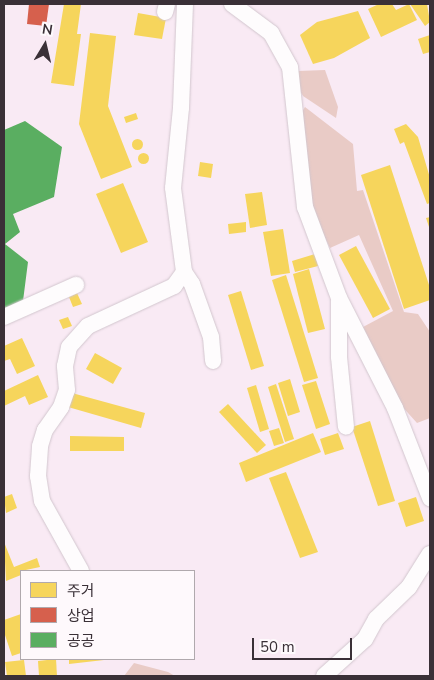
<!DOCTYPE html>
<meta charset="utf-8">
<style>
body{margin:0}
#map{position:relative;width:434px;height:680px;overflow:hidden;background:#f9eaf4;font-family:"Nunito Sans","Noto Sans KR",sans-serif}
div>[style]{position:absolute}
[style*='--x']{left:calc(var(--x)*1px);top:calc(var(--y)*1px);width:calc(var(--w)*1px);rotate:calc(var(--a)*1deg)}
.green>*{inset:0;background:#e9cbc6}
.homes>*{inset:0;background:#f6d55c}
.round{border-radius:50%}
.shops>*{inset:0;background:#d6604d}
.public>*{inset:0;background:#5aae61}
.roads{filter:drop-shadow(0 0 1px #d2c6ce) drop-shadow(0 0 1px #d2c6ce)}
.minor>*{height:16px;margin:-8px;padding:0 8px;transform-origin:8px;border-radius:8px;background:#fefcfd}
span{translate:-50% -50%;white-space:nowrap;text-align:center;line-height:1.15;-webkit-text-stroke:5px #fef9fc;paint-order:stroke}
.frame{position:absolute;inset:0;border:5px solid #3a3037;pointer-events:none}
.legend{position:absolute;left:20px;top:570px;width:175px;height:90px;box-sizing:border-box;background:#fef9fc;border:1px solid #b0a9ad;margin:0;padding:6px 9px;list-style:none;font-size:15px;color:#3a3037}
.legend li{display:flex;align-items:center;gap:10px;height:25px}
.legend b{width:25px;border:1px solid #b0a9ad}
.north{position:absolute;left:20px;top:20px;width:50px;height:50px;-webkit-text-stroke:4px #fef9fc;paint-order:stroke;rotate:9deg;font-size:14px;font-weight:700;line-height:20px;text-align:center;color:#3a3037}
.north::after{content:'';display:block;margin:auto;width:18px;height:22px;background:#3a3037;clip-path:polygon(50% 0,100% 100%,50% 72%,0 100%)}
.scale{position:absolute;left:252px;top:638px;width:100px;height:22px;box-sizing:border-box;border:2px solid #3a3037;border-top:0;padding-left:6px;font-size:15px;line-height:18px;white-space:nowrap;color:#3a3037;-webkit-text-stroke:4px #fef9fc;paint-order:stroke}
</style>
<div id="map">
<div class="green">
<div style="clip-path:polygon(325px 70px,338px 107px,336px 118px,303px 96px,299px 89px,298px 71px)"></div>
<div style="clip-path:polygon(305px 107px,353px 144px,357px 191px,363px 190px,404px 312px,418px 314px,430px 332px,430px 418px,417px 423px,399px 403px,363px 327px,393px 311px,359px 235px,330px 248px,315px 217px,306px 174px,300px 115px)"></div>
<div style="clip-path:polygon(134px 663px,168px 672px,175px 676px,124px 676px)"></div>
</div>
<div class="homes">
<div style="clip-path:polygon(64px 4px,81px 4px,77px 34px,81px 34px,74px 86px,51px 83px)"></div>
<div style="clip-path:polygon(379px 4px,392px 4px,396px 10px,409px 4px,417px 20px,381px 37px,368px 9px)"></div>
<div style="clip-path:polygon(410px 4px,427px 4px,430px 22px,425px 26px)"></div>
<div style="clip-path:polygon(358px 11px,370px 38px,334px 58px,313px 64px,300px 35px,317px 22px)"></div>
<div style="clip-path:polygon(138px 13px,166px 18px,162px 39px,134px 35px)"></div>
<div style="clip-path:polygon(90px 33px,116px 36px,108px 106px,132px 167px,101px 179px,79px 124px)"></div>
<div style="clip-path:polygon(430px 35px,430px 52px,423px 54px,418px 39px)"></div>
<div style="clip-path:polygon(136px 113px,138px 119px,126px 123px,124px 117px)"></div>
<div style="clip-path:polygon(406px 124px,418px 137px,430px 178px,430px 203px,427px 204px,404px 142px,400px 144px,394px 129px)"></div>
<div class="round" style="left:131.5px;top:138.5px;width:11px;height:11px"></div>
<div class="round" style="left:137.5px;top:152.5px;width:11px;height:11px"></div>
<div style="clip-path:polygon(200px 162px,213px 164px,211px 178px,198px 176px)"></div>
<div style="clip-path:polygon(390px 165px,430px 288px,430px 300px,404px 309px,361px 175px)"></div>
<div style="clip-path:polygon(123px 183px,148px 242px,121px 253px,96px 194px)"></div>
<div style="clip-path:polygon(262px 192px,267px 225px,250px 228px,245px 194px)"></div>
<div style="clip-path:polygon(430px 217px,430px 230px,426px 218px)"></div>
<div style="clip-path:polygon(246px 222px,246px 232px,229px 234px,228px 224px)"></div>
<div style="clip-path:polygon(283px 229px,290px 273px,271px 276px,263px 232px)"></div>
<div style="clip-path:polygon(356px 246px,390px 309px,373px 318px,339px 255px)"></div>
<div style="clip-path:polygon(315px 254px,318px 266px,295px 272px,292px 261px)"></div>
<div style="clip-path:polygon(309px 269px,325px 329px,308px 333px,293px 274px)"></div>
<div style="clip-path:polygon(286px 275px,318px 378px,304px 382px,272px 280px)"></div>
<div style="clip-path:polygon(241px 291px,264px 366px,251px 370px,228px 295px)"></div>
<div style="clip-path:polygon(77px 293px,82px 304px,73px 307px,69px 297px)"></div>
<div style="clip-path:polygon(68px 317px,72px 326px,63px 329px,59px 320px)"></div>
<div style="clip-path:polygon(22px 338px,35px 366px,17px 374px,10px 359px,4px 361px,4px 346px)"></div>
<div style="clip-path:polygon(95px 353px,122px 368px,113px 384px,86px 369px)"></div>
<div style="clip-path:polygon(38px 375px,48px 397px,29px 405px,25px 396px,4px 406px,4px 391px)"></div>
<div style="clip-path:polygon(290px 379px,300px 412px,288px 416px,278px 383px)"></div>
<div style="clip-path:polygon(316px 381px,330px 424px,316px 429px,302px 385px)"></div>
<div style="clip-path:polygon(276px 384px,294px 439px,285px 442px,268px 387px)"></div>
<div style="clip-path:polygon(256px 385px,269px 429px,260px 432px,247px 388px)"></div>
<div style="clip-path:polygon(72px 393px,145px 413px,141px 428px,68px 407px)"></div>
<div style="clip-path:polygon(228px 404px,266px 445px,257px 453px,219px 412px)"></div>
<div style="clip-path:polygon(370px 421px,395px 501px,378px 506px,352px 427px)"></div>
<div style="clip-path:polygon(279px 428px,284px 443px,274px 446px,269px 431px)"></div>
<div style="clip-path:polygon(313px 433px,321px 452px,246px 482px,239px 463px)"></div>
<div style="clip-path:polygon(338px 433px,344px 449px,325px 455px,320px 439px)"></div>
<div style="clip-path:polygon(70px 436px,124px 437px,124px 451px,70px 451px)"></div>
<div style="clip-path:polygon(286px 472px,318px 552px,300px 558px,269px 478px)"></div>
<div style="clip-path:polygon(12px 494px,17px 508px,6px 513px,4px 497px)"></div>
<div style="clip-path:polygon(416px 497px,424px 521px,406px 527px,398px 503px)"></div>
<div style="clip-path:polygon(4px 542px,14px 567px,37px 558px,40px 567px,21px 571px,21px 575px,6px 581px)"></div>
<div style="clip-path:polygon(21px 614px,21px 653px,12px 656px,4px 632px,4px 620px)"></div>
<div style="clip-path:polygon(56px 659px,57px 676px,39px 676px,38px 661px)"></div>
<div style="clip-path:polygon(69px 659px,103px 659px,104px 660px,69px 664px)"></div>
<div style="clip-path:polygon(24px 660px,26px 676px,7px 676px,5px 662px)"></div>
</div>
<div class="shops">
<div style="clip-path:polygon(29px 4px,49px 4px,46px 26px,27px 24px)"></div>
</div>
<div class="public">
<div style="clip-path:polygon(25px 121px,62px 147px,54px 197px,13px 214px,20px 232px,5px 244px,28px 262px,23px 301px,4px 310px,4px 130px)"></div>
</div>
<div class="roads">
<div class="minor">
<div style="--x:185;--y:4;--w:104;--a:92.2"></div>
<div style="--x:181;--y:108;--w:80;--a:95.7"></div>
<div style="--x:173;--y:188;--w:85;--a:82.5"></div>
<div style="--x:184;--y:272;--w:14;--a:56"></div>
<div style="--x:192;--y:284;--w:56;--a:70.3"></div>
<div style="--x:211;--y:337;--w:24;--a:85"></div>
<div style="--x:232;--y:4;--w:49;--a:36.6"></div>
<div style="--x:271;--y:33;--w:39;--a:61"></div>
<div style="--x:290;--y:67;--w:141;--a:83.9"></div>
<div style="--x:305;--y:207;--w:97;--a:69.5"></div>
<div style="--x:339;--y:298;--w:123;--a:63"></div>
<div style="--x:395;--y:408;--w:97;--a:68.7"></div>
<div style="--x:165;--y:12;--w:8;--a:-76"></div>
<div style="--x:339;--y:301;--w:56;--a:90"></div>
<div style="--x:339;--y:357;--w:70;--a:84.3"></div>
<div style="--x:4;--y:317;--w:79;--a:-24"></div>
<div style="--x:81;--y:571;--w:80;--a:-119.1"></div>
<div style="--x:42;--y:501;--w:25;--a:-99"></div>
<div style="--x:38;--y:476;--w:30;--a:-86"></div>
<div style="--x:40;--y:446;--w:17;--a:-73"></div>
<div style="--x:45;--y:430;--w:28;--a:-55"></div>
<div style="--x:61;--y:407;--w:18;--a:-71"></div>
<div style="--x:67;--y:390;--w:24;--a:-95"></div>
<div style="--x:65;--y:366;--w:19;--a:-78"></div>
<div style="--x:69;--y:347;--w:28;--a:-48"></div>
<div style="--x:88;--y:326;--w:95;--a:-24.9"></div>
<div style="--x:174;--y:286;--w:17;--a:-54"></div>
<div style="--x:324;--y:676;--w:55;--a:-42.1"></div>
<div style="--x:365;--y:639;--w:23;--a:-61"></div>
<div style="--x:376;--y:619;--w:46;--a:-44.1"></div>
<div style="--x:409;--y:587;--w:39;--a:-58"></div>
</div>
</div>
<div class="frame"></div>
<ul class="legend">
<li><b style="height:14px;background:#f6d55c"></b>주거</li>
<li><b style="height:14px;background:#d6604d"></b>상업</li>
<li><b style="height:14px;background:#5aae61"></b>공공</li>
</ul>
<div class="north">N</div>
<div class="scale">50 m</div>
</div>
